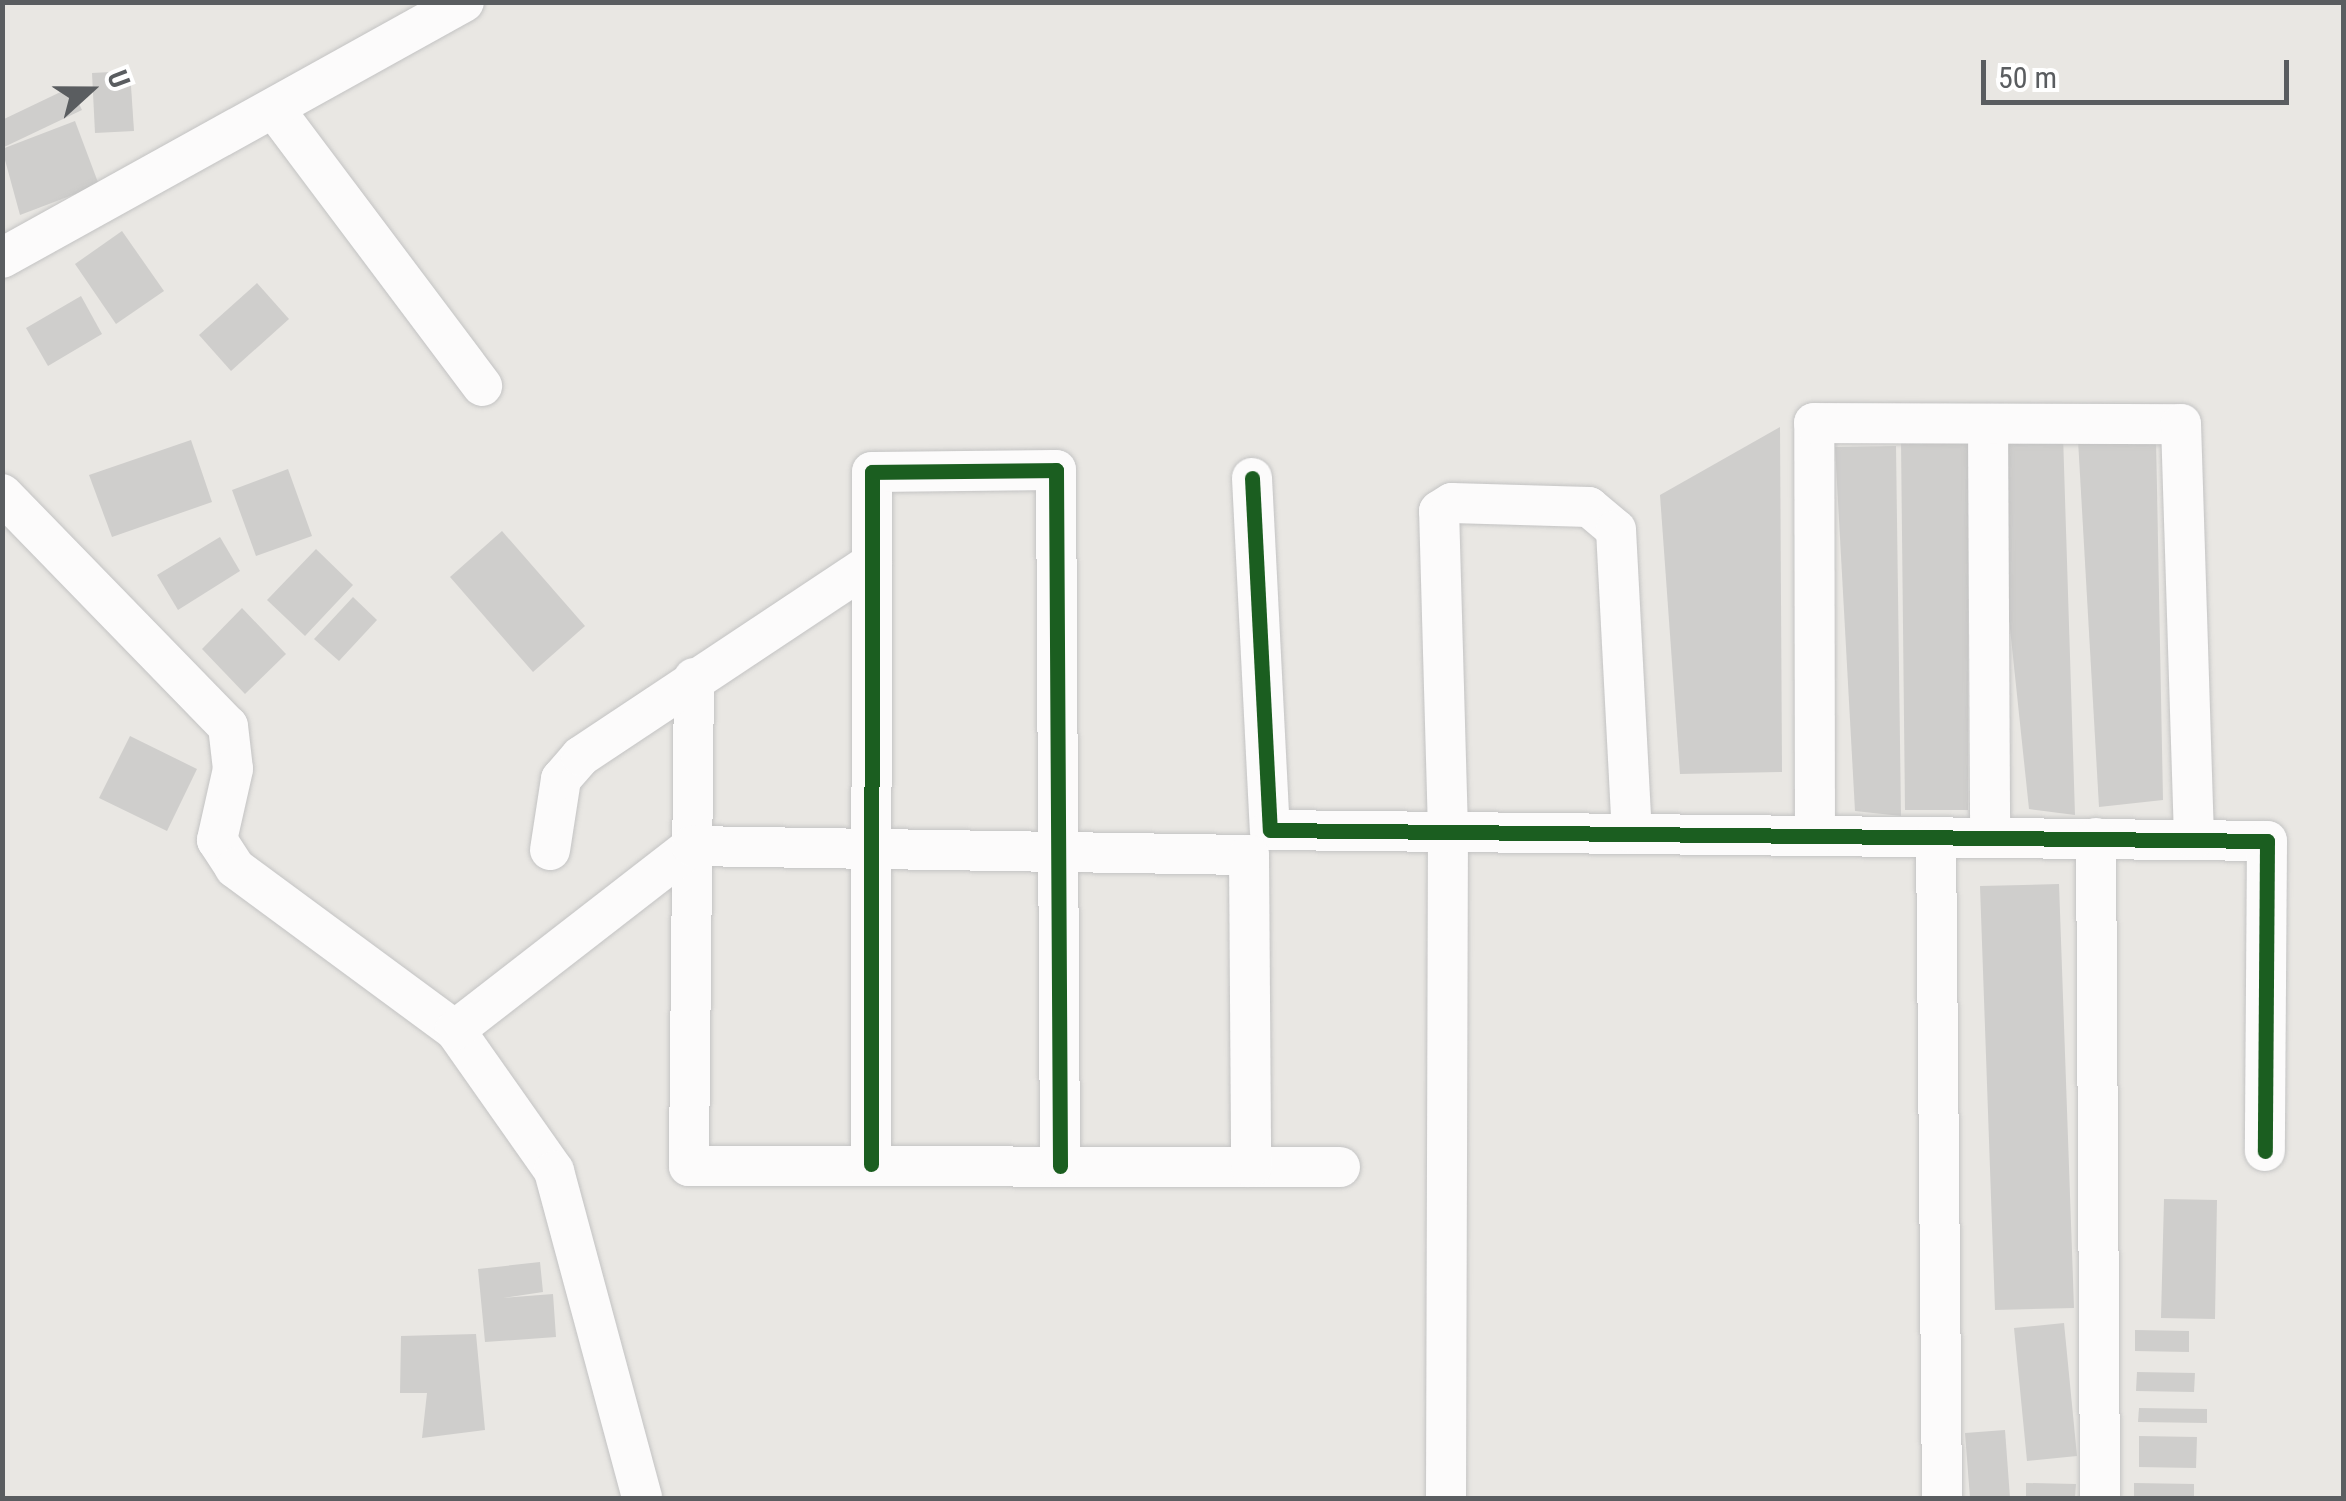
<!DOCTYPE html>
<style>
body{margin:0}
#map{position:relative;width:2346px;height:1501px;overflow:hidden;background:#e9e7e3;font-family:"Roboto Condensed",sans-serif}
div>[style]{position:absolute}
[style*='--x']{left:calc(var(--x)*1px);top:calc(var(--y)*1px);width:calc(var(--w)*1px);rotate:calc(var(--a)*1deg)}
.building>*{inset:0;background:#cfcecc}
.roads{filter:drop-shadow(0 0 2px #c3c3c3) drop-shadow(0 0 2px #c3c3c3)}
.street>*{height:40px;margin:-20px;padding:0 20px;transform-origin:20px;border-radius:20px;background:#fcfbfb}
.cycleway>*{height:15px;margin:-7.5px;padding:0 7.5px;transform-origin:7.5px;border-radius:7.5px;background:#1b5e20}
span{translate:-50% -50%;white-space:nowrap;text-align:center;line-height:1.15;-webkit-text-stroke:8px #fff;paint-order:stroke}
.frame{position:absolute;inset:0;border:5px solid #5a5d60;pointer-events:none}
.north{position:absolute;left:40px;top:40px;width:100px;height:100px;-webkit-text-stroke:8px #fff;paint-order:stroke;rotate:69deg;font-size:28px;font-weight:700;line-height:40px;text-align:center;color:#5a5d60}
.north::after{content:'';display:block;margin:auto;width:35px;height:45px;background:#5a5d60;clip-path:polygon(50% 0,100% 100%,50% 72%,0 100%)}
.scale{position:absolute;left:1981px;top:60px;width:308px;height:45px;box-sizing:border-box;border:5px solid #5a5d60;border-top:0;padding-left:12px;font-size:30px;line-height:35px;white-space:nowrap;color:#5a5d60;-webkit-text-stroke:8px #fff;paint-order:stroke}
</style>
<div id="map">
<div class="building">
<div style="clip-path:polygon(130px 71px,134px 131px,95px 133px,92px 73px)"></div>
<div style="clip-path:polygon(71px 87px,82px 110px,2px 148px,2px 120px)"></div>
<div style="clip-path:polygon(75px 121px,99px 185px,20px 215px,2px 149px)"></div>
<div style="clip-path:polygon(122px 231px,164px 291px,116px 324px,75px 264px)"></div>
<div style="clip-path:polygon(257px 283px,289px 319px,231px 371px,199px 335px)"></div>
<div style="clip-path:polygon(81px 296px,102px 334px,48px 366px,26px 328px)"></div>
<div style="clip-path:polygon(1780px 427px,1782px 772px,1680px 774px,1660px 495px)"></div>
<div style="clip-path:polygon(2063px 435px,2075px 815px,2029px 809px,1990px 438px)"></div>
<div style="clip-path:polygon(2156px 438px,2163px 800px,2099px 807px,2078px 440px)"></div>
<div style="clip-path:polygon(191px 440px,212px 502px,112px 537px,89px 475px)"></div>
<div style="clip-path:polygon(1968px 440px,1968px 810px,1905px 810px,1901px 441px)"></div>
<div style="clip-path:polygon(1896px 446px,1901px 816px,1855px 811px,1835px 447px)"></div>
<div style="clip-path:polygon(288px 469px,312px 536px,256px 556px,232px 490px)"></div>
<div style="clip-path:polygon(502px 531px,585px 626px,533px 672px,450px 577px)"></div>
<div style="clip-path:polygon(220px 537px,240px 571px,178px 610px,157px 575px)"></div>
<div style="clip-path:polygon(316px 549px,353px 585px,305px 636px,267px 600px)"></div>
<div style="clip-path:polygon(353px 597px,377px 620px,339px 661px,314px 639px)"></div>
<div style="clip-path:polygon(242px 608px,286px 654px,245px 694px,202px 649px)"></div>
<div style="clip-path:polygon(130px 736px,197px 769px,167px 831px,99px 798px)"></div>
<div style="clip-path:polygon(2059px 884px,2074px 1308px,1995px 1310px,1980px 886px)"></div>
<div style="clip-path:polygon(2164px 1199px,2217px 1200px,2215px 1319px,2161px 1318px)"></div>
<div style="clip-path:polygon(540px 1262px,543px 1292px,503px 1298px,553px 1294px,556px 1337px,485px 1342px,478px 1269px)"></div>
<div style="clip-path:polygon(2064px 1323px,2077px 1456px,2027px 1461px,2014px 1328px)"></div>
<div style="clip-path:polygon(2135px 1330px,2189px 1331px,2189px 1352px,2135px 1351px)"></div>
<div style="clip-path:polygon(476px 1334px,485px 1430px,422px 1438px,427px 1393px,400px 1393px,401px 1336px)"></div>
<div style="clip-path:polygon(2137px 1372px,2195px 1373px,2194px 1392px,2136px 1391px)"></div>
<div style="clip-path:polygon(2139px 1408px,2207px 1409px,2207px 1423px,2138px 1422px)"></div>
<div style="clip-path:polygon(2005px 1430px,2010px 1498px,1970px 1498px,1965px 1433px)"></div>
<div style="clip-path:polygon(2139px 1436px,2197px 1437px,2196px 1468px,2139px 1467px)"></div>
<div style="clip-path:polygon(2026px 1483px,2076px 1484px,2075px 1498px,2026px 1498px)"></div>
<div style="clip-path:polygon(2134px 1483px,2194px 1484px,2194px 1498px,2134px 1498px)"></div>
</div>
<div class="roads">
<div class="street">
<div style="--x:275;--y:110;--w:345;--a:53.1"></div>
<div style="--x:2;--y:258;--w:528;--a:-28.99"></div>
<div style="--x:1988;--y:424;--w:413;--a:89.7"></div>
<div style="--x:1252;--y:478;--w:352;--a:87.1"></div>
<div style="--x:1270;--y:830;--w:997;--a:0.63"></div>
<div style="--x:2267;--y:841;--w:310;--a:90.4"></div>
<div style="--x:2;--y:494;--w:324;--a:45.8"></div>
<div style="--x:228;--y:726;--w:43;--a:83.4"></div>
<div style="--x:233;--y:769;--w:73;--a:102.7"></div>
<div style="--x:217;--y:840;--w:33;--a:57"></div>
<div style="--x:235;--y:868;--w:273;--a:36.4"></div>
<div style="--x:455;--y:1030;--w:172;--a:54.9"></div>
<div style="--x:554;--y:1171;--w:339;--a:74.9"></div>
<div style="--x:694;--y:678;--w:488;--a:90.6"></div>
<div style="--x:689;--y:1166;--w:651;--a:0.09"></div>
<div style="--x:1815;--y:835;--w:412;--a:-90.1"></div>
<div style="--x:1814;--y:423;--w:367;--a:0.2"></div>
<div style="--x:2181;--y:424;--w:415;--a:88.2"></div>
<div style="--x:1936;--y:837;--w:661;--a:89.48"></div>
<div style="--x:2096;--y:838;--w:660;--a:89.65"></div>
<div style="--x:550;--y:850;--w:72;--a:-81.2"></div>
<div style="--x:561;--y:779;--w:30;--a:-49"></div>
<div style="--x:581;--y:756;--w:349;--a:-33.6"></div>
<div style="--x:455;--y:1030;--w:300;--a:-37.8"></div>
<div style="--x:692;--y:846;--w:557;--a:0.93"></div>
<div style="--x:1249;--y:855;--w:312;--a:89.6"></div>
<div style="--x:871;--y:1164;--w:692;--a:-89.92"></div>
<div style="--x:872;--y:472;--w:184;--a:-0.6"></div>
<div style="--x:1056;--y:470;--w:696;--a:89.67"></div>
<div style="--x:1446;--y:1498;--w:667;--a:-89.83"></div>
<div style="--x:1448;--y:831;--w:320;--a:-91.6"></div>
<div style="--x:1439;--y:511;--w:15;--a:-32"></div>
<div style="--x:1452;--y:503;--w:137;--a:1.7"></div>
<div style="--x:1589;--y:507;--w:35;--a:40"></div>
<div style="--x:1616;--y:530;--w:303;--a:87"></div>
</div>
</div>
<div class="cycleway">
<div style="--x:1252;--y:478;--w:352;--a:87.1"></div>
<div style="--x:1270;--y:830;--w:997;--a:0.63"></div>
<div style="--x:2267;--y:841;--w:310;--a:90.4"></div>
<div style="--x:871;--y:1164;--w:692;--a:-89.92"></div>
<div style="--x:872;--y:472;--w:184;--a:-0.6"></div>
<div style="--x:1056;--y:470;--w:696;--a:89.67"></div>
</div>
<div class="frame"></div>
<div class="north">U</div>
<div class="scale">50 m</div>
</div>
